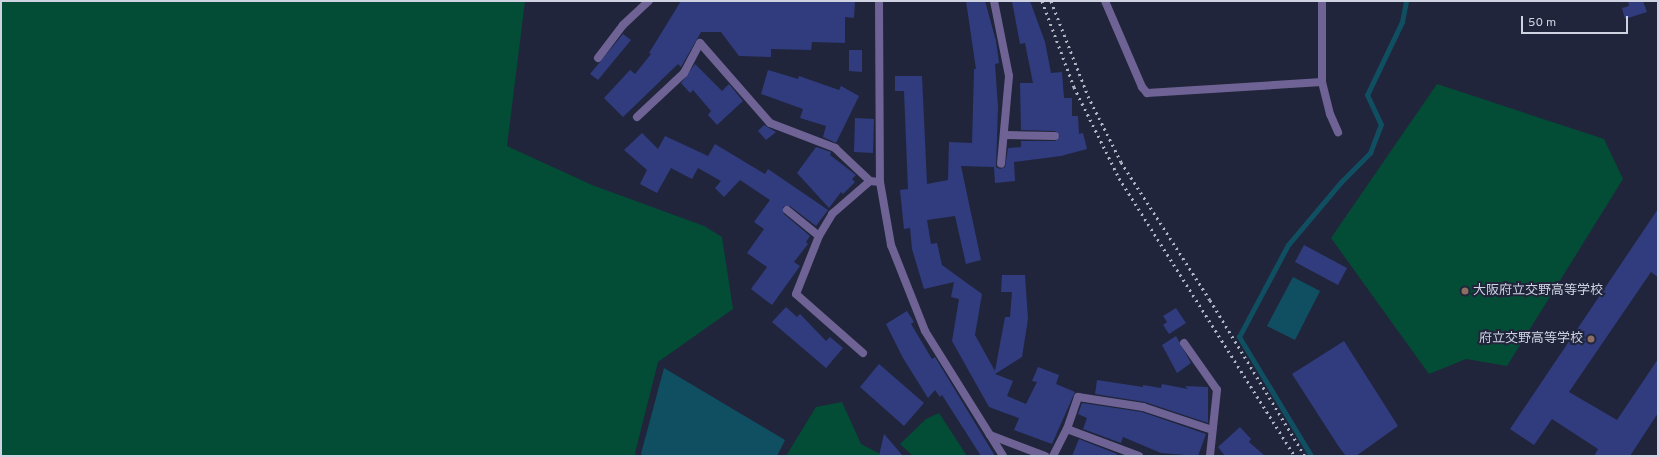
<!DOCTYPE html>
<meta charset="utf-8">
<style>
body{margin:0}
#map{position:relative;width:1659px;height:457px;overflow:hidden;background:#20253b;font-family:Overpass,"Noto Sans JP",sans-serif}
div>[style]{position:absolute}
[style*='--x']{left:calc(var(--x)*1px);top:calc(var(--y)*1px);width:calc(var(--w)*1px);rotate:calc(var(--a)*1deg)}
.green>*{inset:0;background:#034d36}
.water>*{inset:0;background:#104f61}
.stream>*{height:4.5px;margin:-2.25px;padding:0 2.25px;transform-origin:2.25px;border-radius:2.25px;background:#104f61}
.building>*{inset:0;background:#303c7e}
.minor>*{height:8px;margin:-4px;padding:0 4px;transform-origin:4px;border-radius:4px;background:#6e6394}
.rail>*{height:3px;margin-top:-1.5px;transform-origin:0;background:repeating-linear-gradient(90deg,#b0b5c5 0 2px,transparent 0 6px)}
.dots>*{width:11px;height:11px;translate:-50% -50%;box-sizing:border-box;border:2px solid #20253b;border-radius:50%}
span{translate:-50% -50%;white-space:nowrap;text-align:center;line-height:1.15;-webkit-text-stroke:4px #20253b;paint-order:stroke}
.poi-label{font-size:13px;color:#ced2e1}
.left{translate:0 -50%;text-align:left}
.right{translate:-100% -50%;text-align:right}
.frame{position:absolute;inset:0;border:2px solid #ced2e1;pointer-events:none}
.scale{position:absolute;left:1521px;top:16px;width:107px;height:18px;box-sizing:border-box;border:2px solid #ced2e1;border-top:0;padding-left:5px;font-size:12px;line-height:14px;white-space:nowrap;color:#ced2e1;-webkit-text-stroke:3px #20253b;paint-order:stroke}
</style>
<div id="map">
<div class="green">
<div style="clip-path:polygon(1px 1px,525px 1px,507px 146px,592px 185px,704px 226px,722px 237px,733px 309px,658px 362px,635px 453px,637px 456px,1px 456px)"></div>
<div style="clip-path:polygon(1437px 84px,1604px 139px,1623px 179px,1507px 366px,1466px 359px,1429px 374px,1331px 238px)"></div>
<div style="clip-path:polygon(842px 402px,861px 444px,884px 456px,786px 456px,816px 407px)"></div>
<div style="clip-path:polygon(939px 413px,967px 456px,913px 456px,900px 444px,926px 419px)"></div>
</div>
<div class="water">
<div style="clip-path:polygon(1293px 277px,1320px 291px,1295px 340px,1267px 326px)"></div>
<div style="clip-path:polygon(664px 368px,785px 440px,777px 456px,643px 456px,641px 454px)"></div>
</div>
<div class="stream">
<div style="--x:1311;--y:456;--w:139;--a:-121.2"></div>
<div style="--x:1239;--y:337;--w:104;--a:-62"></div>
<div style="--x:1288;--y:245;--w:82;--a:-49.9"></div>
<div style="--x:1341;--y:182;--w:41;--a:-45"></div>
<div style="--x:1370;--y:153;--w:30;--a:-69"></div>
<div style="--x:1381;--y:125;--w:33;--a:-115"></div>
<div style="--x:1367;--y:95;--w:81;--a:-64.4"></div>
<div style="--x:1402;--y:22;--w:21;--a:-79"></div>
</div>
<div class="building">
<div style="clip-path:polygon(681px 1px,855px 1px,854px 18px,845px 17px,845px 43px,812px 42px,811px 50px,771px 49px,771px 57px,739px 56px,721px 32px,701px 32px,681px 67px,678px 64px,623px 117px,604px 98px,630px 70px,635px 74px,651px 54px,649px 53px)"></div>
<div style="clip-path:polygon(966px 1px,985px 1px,996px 41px,999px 63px,995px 64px,998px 107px,996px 167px,1000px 169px,1005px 167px,1008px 148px,1021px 147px,1021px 141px,1055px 141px,1060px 136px,1055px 131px,1021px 130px,1020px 83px,1033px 83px,1025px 43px,1020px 44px,1012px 1px,1030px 1px,1045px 42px,1051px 73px,1062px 72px,1064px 98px,1072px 98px,1072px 116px,1078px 116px,1079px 134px,1083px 133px,1087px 149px,1061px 156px,1014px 162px,1015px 181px,995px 183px,994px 167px,961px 166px,981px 260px,966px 264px,955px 216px,927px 220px,931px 244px,937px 243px,942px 265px,982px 294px,975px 335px,995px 371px,1005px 317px,1010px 317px,1012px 292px,1001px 292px,1002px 275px,1025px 275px,1028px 319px,1022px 357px,995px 374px,1013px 381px,1007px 396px,1026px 404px,1037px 382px,1032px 381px,1038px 367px,1059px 375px,1056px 384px,1075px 392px,1052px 444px,1014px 430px,1019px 418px,989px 407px,952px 341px,959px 299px,951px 297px,954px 282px,924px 289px,912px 249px,910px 228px,904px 229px,900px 190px,908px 189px,904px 91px,895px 91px,895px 76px,922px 76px,927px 184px,948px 180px,949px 142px,972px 143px,974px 69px,976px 69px)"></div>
<div style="clip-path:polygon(1628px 1px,1643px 1px,1647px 12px,1625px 19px,1622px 8px,1629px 6px)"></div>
<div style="clip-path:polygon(623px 34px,631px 40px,598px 80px,590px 74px)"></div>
<div style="clip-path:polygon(849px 50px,862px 50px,862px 72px,849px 71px)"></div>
<div style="clip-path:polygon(695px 64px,722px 91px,729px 84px,743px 101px,717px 125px,708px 115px,711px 111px,693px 90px,690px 93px,681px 83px)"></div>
<div style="clip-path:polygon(768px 70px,798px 79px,799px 76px,839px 90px,841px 86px,859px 96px,836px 143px,823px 137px,826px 126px,800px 118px,803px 109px,761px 94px)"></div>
<div style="clip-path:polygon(855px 118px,874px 119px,873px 153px,854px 152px)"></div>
<div style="clip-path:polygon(764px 125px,776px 132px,766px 140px,758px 131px)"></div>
<div style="clip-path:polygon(642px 133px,658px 149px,665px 136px,708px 156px,715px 144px,765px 174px,768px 169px,828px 210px,816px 226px,790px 206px,783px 207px,784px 214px,810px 236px,806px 242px,808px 244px,794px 262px,800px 266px,772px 305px,751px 289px,767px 267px,747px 253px,764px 229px,754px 222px,770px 200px,740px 180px,724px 197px,715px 188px,721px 181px,698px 168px,692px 179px,671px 168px,657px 193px,640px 184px,647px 170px,624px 150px)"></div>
<div style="clip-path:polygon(816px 147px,831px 152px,830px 155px,856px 175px,852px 179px,855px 182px,843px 194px,841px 192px,829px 208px,797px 173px)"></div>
<div style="clip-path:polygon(1658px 209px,1658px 277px,1651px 272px,1569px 392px,1617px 420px,1658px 359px,1658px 413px,1630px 456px,1594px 456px,1598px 449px,1552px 419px,1534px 445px,1510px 429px)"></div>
<div style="clip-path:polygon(1304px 245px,1347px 268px,1338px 285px,1295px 262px)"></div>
<div style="clip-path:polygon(786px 307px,797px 317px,800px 314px,826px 341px,830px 337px,843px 348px,826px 368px,772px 322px)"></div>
<div style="clip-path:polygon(1176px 308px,1186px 323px,1169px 334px,1163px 325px,1167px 322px,1163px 316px)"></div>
<div style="clip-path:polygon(907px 311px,914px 322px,911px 324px,932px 359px,935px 357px,995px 456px,981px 456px,942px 395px,940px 397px,935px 390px,928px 398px,903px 358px,886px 324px)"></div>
<div style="clip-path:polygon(1176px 336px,1191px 363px,1177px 373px,1162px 345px)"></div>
<div style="clip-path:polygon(1344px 341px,1398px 426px,1356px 456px,1346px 456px,1339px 447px,1292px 374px)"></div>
<div style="clip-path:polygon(879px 364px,924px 403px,904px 426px,860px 387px)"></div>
<div style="clip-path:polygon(1097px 380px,1143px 387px,1143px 385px,1161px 388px,1162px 384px,1188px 389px,1185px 386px,1208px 387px,1208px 423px,1145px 402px,1095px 394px)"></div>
<div style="clip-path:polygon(1082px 403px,1142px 412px,1206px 434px,1198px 456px,1161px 453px,1123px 437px,1121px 443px,1083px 429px,1087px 418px,1078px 414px)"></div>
<div style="clip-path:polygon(1240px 427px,1251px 439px,1249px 442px,1265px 456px,1225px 456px,1218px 447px)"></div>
<div style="clip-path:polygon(884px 434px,903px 456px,879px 456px)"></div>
<div style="clip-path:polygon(1079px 439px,1117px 454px,1116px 456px,1072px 456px)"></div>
</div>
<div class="minor">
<div style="--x:879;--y:1;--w:181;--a:89.7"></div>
<div style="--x:880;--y:182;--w:64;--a:80.1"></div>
<div style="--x:891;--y:245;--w:92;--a:68.4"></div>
<div style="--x:925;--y:331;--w:147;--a:58"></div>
<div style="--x:994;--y:1;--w:76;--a:78.7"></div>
<div style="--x:1009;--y:76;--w:88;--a:95.2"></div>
<div style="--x:1105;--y:1;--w:94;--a:66.7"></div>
<div style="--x:1142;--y:87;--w:8;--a:50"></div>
<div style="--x:1147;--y:93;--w:175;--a:-3.6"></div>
<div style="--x:1322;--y:1;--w:81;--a:90"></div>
<div style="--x:1322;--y:82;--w:33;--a:76"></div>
<div style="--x:1330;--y:114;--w:20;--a:66"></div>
<div style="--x:598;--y:58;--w:41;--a:-52.9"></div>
<div style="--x:623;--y:25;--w:35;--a:-43"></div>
<div style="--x:637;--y:117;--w:64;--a:-43.1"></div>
<div style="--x:684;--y:73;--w:34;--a:-62"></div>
<div style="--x:700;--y:43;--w:106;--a:48.8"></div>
<div style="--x:770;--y:123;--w:70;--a:21"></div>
<div style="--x:835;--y:148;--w:48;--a:43.3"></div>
<div style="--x:870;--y:181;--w:10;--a:6"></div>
<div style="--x:1004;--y:135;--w:51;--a:1.1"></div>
<div style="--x:787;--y:210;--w:41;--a:39.1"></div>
<div style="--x:1184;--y:343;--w:57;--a:54.9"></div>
<div style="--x:1217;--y:390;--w:66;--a:96.1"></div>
<div style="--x:863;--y:353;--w:89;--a:-138.6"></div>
<div style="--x:796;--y:294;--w:62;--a:-68.4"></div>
<div style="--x:819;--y:236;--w:26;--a:-59"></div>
<div style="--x:832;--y:214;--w:50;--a:-41"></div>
<div style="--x:1067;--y:429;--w:77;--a:20.6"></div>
<div style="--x:990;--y:435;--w:59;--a:20.9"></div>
<div style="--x:1053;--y:456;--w:30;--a:-63"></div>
<div style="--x:1067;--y:429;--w:34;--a:-71"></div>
<div style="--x:1078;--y:397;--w:66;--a:8.7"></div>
<div style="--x:1143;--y:407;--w:73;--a:18.4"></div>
</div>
<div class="rail">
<div style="--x:1042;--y:1;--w:92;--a:69.6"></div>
<div style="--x:1074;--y:87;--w:102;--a:63.7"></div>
<div style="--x:1119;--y:178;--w:329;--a:57.7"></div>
<div style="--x:1051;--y:1;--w:102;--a:68.7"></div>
<div style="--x:1088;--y:96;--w:74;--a:63.4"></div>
<div style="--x:1121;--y:162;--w:164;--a:57.2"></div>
<div style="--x:1210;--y:300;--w:183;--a:58.7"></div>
</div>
<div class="dots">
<div style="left:1465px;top:291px;background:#8d6e63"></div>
<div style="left:1591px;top:339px;background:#8d6e63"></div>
</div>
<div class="poi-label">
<span class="left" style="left:1473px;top:291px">大阪府立交野高等学校</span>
<span class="right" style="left:1583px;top:339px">府立交野高等学校</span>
</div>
<div class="frame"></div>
<div class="scale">50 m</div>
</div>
